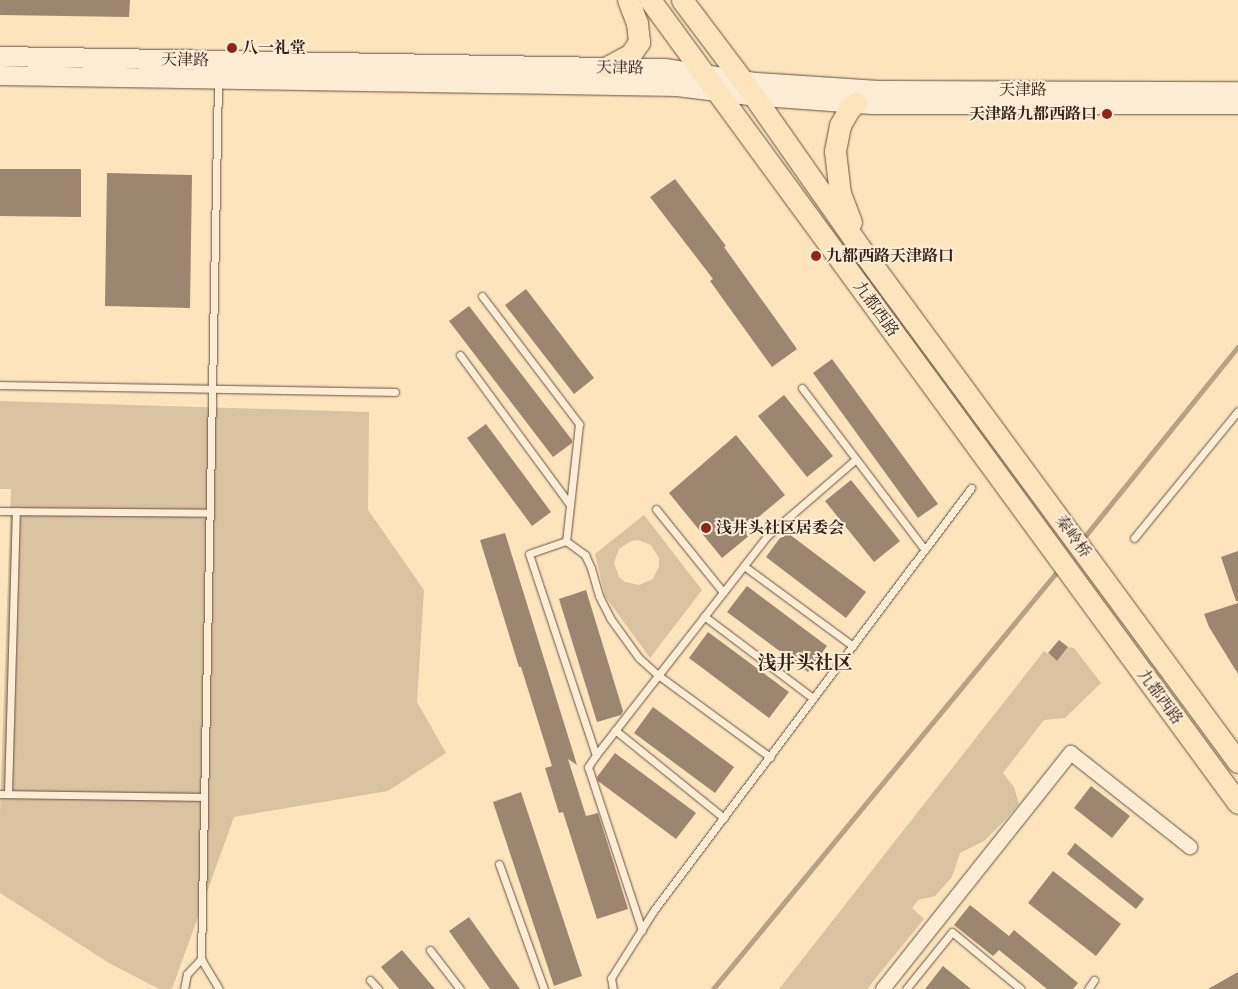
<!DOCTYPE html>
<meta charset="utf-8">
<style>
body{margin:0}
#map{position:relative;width:1238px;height:989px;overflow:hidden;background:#fde4bd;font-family:"EB Garamond","Noto Serif SC",serif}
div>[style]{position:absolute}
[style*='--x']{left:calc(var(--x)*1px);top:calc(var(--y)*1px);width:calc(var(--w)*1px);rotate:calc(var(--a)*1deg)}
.green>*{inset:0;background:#dac3a1}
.stream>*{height:4.5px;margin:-2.25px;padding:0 2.25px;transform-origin:2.25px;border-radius:2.25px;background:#b8a286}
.building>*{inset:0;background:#9c866f}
.roads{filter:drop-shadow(0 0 1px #655243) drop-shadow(0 0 1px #655243)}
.service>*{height:7px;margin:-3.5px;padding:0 3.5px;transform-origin:3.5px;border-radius:3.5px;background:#feedd4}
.minor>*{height:14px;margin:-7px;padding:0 7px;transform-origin:7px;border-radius:7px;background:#feedd4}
.secondary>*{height:19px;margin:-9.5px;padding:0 9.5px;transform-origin:9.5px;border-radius:9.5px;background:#feedd4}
.primary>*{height:21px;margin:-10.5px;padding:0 10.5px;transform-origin:10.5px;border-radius:10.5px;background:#fde4bd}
.dots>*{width:14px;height:14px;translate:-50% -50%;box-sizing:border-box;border:2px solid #feedd4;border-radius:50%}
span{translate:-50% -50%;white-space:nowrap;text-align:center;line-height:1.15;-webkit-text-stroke:4px #feedd4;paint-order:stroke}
.poi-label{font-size:16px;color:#32211a;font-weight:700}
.left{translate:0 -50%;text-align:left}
.right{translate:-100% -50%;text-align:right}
.street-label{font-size:16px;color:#32211a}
.quarter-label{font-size:19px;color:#32211a;font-weight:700}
</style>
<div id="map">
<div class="green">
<div style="clip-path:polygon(0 401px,369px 412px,368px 510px,424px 590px,417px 702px,446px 753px,388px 791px,234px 817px,172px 989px,159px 989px,109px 963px,0 893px,0 814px,11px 489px,0 489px)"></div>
<div style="clip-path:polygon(evenodd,644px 515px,702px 590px,650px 658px,605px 596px,595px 554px,644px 515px,638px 540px,651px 545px,659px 558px,659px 566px,653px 579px,639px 585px,625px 582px,619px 577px,614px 563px,619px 549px,631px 541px,638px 540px)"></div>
<div style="clip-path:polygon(1068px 647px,1074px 648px,1101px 683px,1065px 718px,1044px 720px,1003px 773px,1014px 787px,1019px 804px,1005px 820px,984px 841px,960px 853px,952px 877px,935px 896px,918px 900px,912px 908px,924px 919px,867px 989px,779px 989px,1044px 651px,1057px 661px)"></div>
</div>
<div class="stream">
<div style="--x:1082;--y:540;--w:248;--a:-51.1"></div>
<div style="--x:713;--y:989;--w:546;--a:-50.5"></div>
</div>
<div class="building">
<div style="clip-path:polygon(0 0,130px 0,129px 17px,0 15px)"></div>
<div style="clip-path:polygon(0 169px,81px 169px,81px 217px,0 216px)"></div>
<div style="clip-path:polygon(107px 173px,192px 175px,190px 308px,105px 306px)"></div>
<div style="clip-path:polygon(675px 179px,726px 246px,724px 247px,797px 349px,772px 367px,710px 281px,713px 279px,650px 197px)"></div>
<div style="clip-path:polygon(526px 289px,594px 378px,574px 394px,505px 305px)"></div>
<div style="clip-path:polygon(469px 306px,572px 440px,572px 443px,553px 457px,449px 321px)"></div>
<div style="clip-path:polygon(832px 359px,938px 504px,918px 518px,813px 373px)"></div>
<div style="clip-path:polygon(784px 395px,833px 456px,807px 477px,758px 416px)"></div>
<div style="clip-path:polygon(486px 424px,551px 512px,532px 526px,467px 438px)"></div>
<div style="clip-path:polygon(736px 435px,785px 495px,744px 529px,750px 535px,722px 558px,669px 493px)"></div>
<div style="clip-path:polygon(851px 480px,900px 541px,874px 562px,825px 501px)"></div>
<div style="clip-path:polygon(785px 531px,866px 592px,846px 618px,766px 557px)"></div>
<div style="clip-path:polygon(505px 533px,577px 765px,568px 759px,586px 816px,598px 813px,628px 909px,597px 919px,563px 812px,559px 813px,545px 768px,552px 766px,521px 667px,519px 667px,480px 540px)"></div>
<div style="clip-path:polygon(1238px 551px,1238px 601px,1236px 601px,1221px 557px)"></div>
<div style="clip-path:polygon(747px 586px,827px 646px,808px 672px,727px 612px)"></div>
<div style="clip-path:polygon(586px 590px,623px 711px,621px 715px,597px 722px,559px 599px)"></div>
<div style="clip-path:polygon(1238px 603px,1238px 674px,1209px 627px,1204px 614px)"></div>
<div style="clip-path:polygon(708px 632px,789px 692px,769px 718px,689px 658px)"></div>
<div style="clip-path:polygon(1059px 640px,1068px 647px,1057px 661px,1048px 653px)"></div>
<div style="clip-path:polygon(653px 707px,734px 767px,715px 793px,634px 733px)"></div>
<div style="clip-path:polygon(615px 753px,696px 813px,676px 839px,598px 781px,597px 777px)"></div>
<div style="clip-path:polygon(1091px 786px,1130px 816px,1112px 838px,1074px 808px)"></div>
<div style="clip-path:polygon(521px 792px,582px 976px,554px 986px,493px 802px)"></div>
<div style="clip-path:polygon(1075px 843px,1144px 899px,1136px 909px,1067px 854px)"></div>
<div style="clip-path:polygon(1053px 871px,1121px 924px,1096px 956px,1028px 903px)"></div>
<div style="clip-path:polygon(970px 905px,1009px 936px,1014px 930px,1078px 983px,1073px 989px,1047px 989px,999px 950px,993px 956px,954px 925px)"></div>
<div style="clip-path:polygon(469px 917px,520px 989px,490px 989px,449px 931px)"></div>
<div style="clip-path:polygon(402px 950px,435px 989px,399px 989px,381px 967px)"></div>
<div style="clip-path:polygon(943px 966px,971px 989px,925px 989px)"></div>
<div style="clip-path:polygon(1238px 972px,1238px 989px,1208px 989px)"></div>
</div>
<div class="roads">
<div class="service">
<div style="--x:482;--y:296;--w:161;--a:52.8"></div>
<div style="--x:579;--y:424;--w:118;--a:96.3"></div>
<div style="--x:566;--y:541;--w:39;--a:161"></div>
<div style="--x:529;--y:554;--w:212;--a:71.6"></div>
<div style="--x:596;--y:755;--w:279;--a:-52"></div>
<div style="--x:768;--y:535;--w:116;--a:-40.8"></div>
<div style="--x:460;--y:355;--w:186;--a:53.7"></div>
<div style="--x:0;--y:385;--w:395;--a:1"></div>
<div style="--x:802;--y:388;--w:203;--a:52.8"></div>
<div style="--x:656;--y:509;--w:107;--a:51.1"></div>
<div style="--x:0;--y:511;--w:209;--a:0.5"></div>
<div style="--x:1134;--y:538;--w:164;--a:-50.7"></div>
<div style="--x:566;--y:541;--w:24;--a:36"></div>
<div style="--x:585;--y:555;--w:14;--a:65"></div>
<div style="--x:591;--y:568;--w:29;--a:74"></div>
<div style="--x:599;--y:596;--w:25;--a:63"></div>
<div style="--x:610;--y:618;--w:49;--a:54.1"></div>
<div style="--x:639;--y:658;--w:25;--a:42"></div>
<div style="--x:658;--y:675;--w:139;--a:36.2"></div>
<div style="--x:744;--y:566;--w:135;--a:36.3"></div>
<div style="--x:704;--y:616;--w:136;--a:37"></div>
<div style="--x:615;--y:730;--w:140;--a:38.9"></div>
<div style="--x:596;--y:755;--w:14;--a:124"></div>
<div style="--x:588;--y:767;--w:172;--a:71.7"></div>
<div style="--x:0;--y:794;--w:204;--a:0.8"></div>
<div style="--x:8;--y:794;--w:283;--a:-88.4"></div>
<div style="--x:499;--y:864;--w:133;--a:70.2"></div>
<div style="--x:430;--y:950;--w:49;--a:52.4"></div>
<div style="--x:201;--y:959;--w:878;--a:-88.89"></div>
<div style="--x:370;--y:980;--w:12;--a:48"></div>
<div style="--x:184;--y:989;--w:15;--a:-79"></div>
<div style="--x:187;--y:974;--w:21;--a:-47"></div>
<div style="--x:201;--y:959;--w:35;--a:59"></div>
<div style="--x:613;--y:989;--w:11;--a:-100"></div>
<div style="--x:611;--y:978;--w:80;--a:-57.7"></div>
<div style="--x:654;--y:910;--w:528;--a:-53.09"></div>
<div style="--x:906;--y:989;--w:73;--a:-51.1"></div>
<div style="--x:952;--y:932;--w:89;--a:39.6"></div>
<div style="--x:1088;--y:989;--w:11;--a:-56"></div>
</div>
<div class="minor">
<div style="--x:883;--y:989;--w:302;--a:-51.5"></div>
<div style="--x:1071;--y:753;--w:152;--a:38.3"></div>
</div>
<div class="secondary">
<div style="--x:0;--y:56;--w:664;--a:1.04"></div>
<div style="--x:664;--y:68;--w:93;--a:8.7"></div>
<div style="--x:756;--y:82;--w:122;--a:3.8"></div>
<div style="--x:878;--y:90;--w:360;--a:0.2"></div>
<div style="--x:0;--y:75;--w:677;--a:0.93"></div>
<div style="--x:677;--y:86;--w:73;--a:7.1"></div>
<div style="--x:749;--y:95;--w:123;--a:4.2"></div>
<div style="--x:872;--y:104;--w:366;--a:0"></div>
</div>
<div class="primary">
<div style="--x:650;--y:0;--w:995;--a:53.79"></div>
<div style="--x:682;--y:0;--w:106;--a:53"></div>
<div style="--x:746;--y:85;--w:199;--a:55"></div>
<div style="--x:860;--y:248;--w:638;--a:53.67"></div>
<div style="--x:607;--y:67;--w:26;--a:-28"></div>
<div style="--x:630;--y:55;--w:16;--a:-55"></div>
<div style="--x:639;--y:42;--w:19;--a:-96"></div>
<div style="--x:637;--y:23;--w:25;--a:-111"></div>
<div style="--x:851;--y:222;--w:30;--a:-111"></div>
<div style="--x:840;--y:194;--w:43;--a:-96.6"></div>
<div style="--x:835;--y:151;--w:26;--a:-79"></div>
<div style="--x:840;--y:125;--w:20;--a:-60"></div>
<div style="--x:850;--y:108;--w:8;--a:-40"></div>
</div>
</div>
<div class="dots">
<div style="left:232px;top:48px;background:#8f2418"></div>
<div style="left:1107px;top:114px;background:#8f2418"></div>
<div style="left:816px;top:256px;background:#8f2418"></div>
<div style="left:706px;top:528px;background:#8f2418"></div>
</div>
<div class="poi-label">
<span class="left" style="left:242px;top:48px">八一礼堂</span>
<span class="right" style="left:1097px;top:114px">天津路九都西路口</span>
<span class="left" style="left:826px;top:256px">九都西路天津路口</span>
<span class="left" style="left:716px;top:528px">浅井头社区居委会</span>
</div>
<div class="street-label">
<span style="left:185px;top:60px;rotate:1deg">天津路</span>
<span style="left:620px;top:68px;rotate:1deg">天津路</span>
<span style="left:1023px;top:90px">天津路</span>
<span style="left:876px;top:309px;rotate:54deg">九都西路</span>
<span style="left:1073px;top:537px;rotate:54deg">秦岭桥</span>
<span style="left:1160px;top:697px;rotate:54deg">九都西路</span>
</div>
<div class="quarter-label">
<span style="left:805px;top:663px">浅井头社区</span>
</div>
</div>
